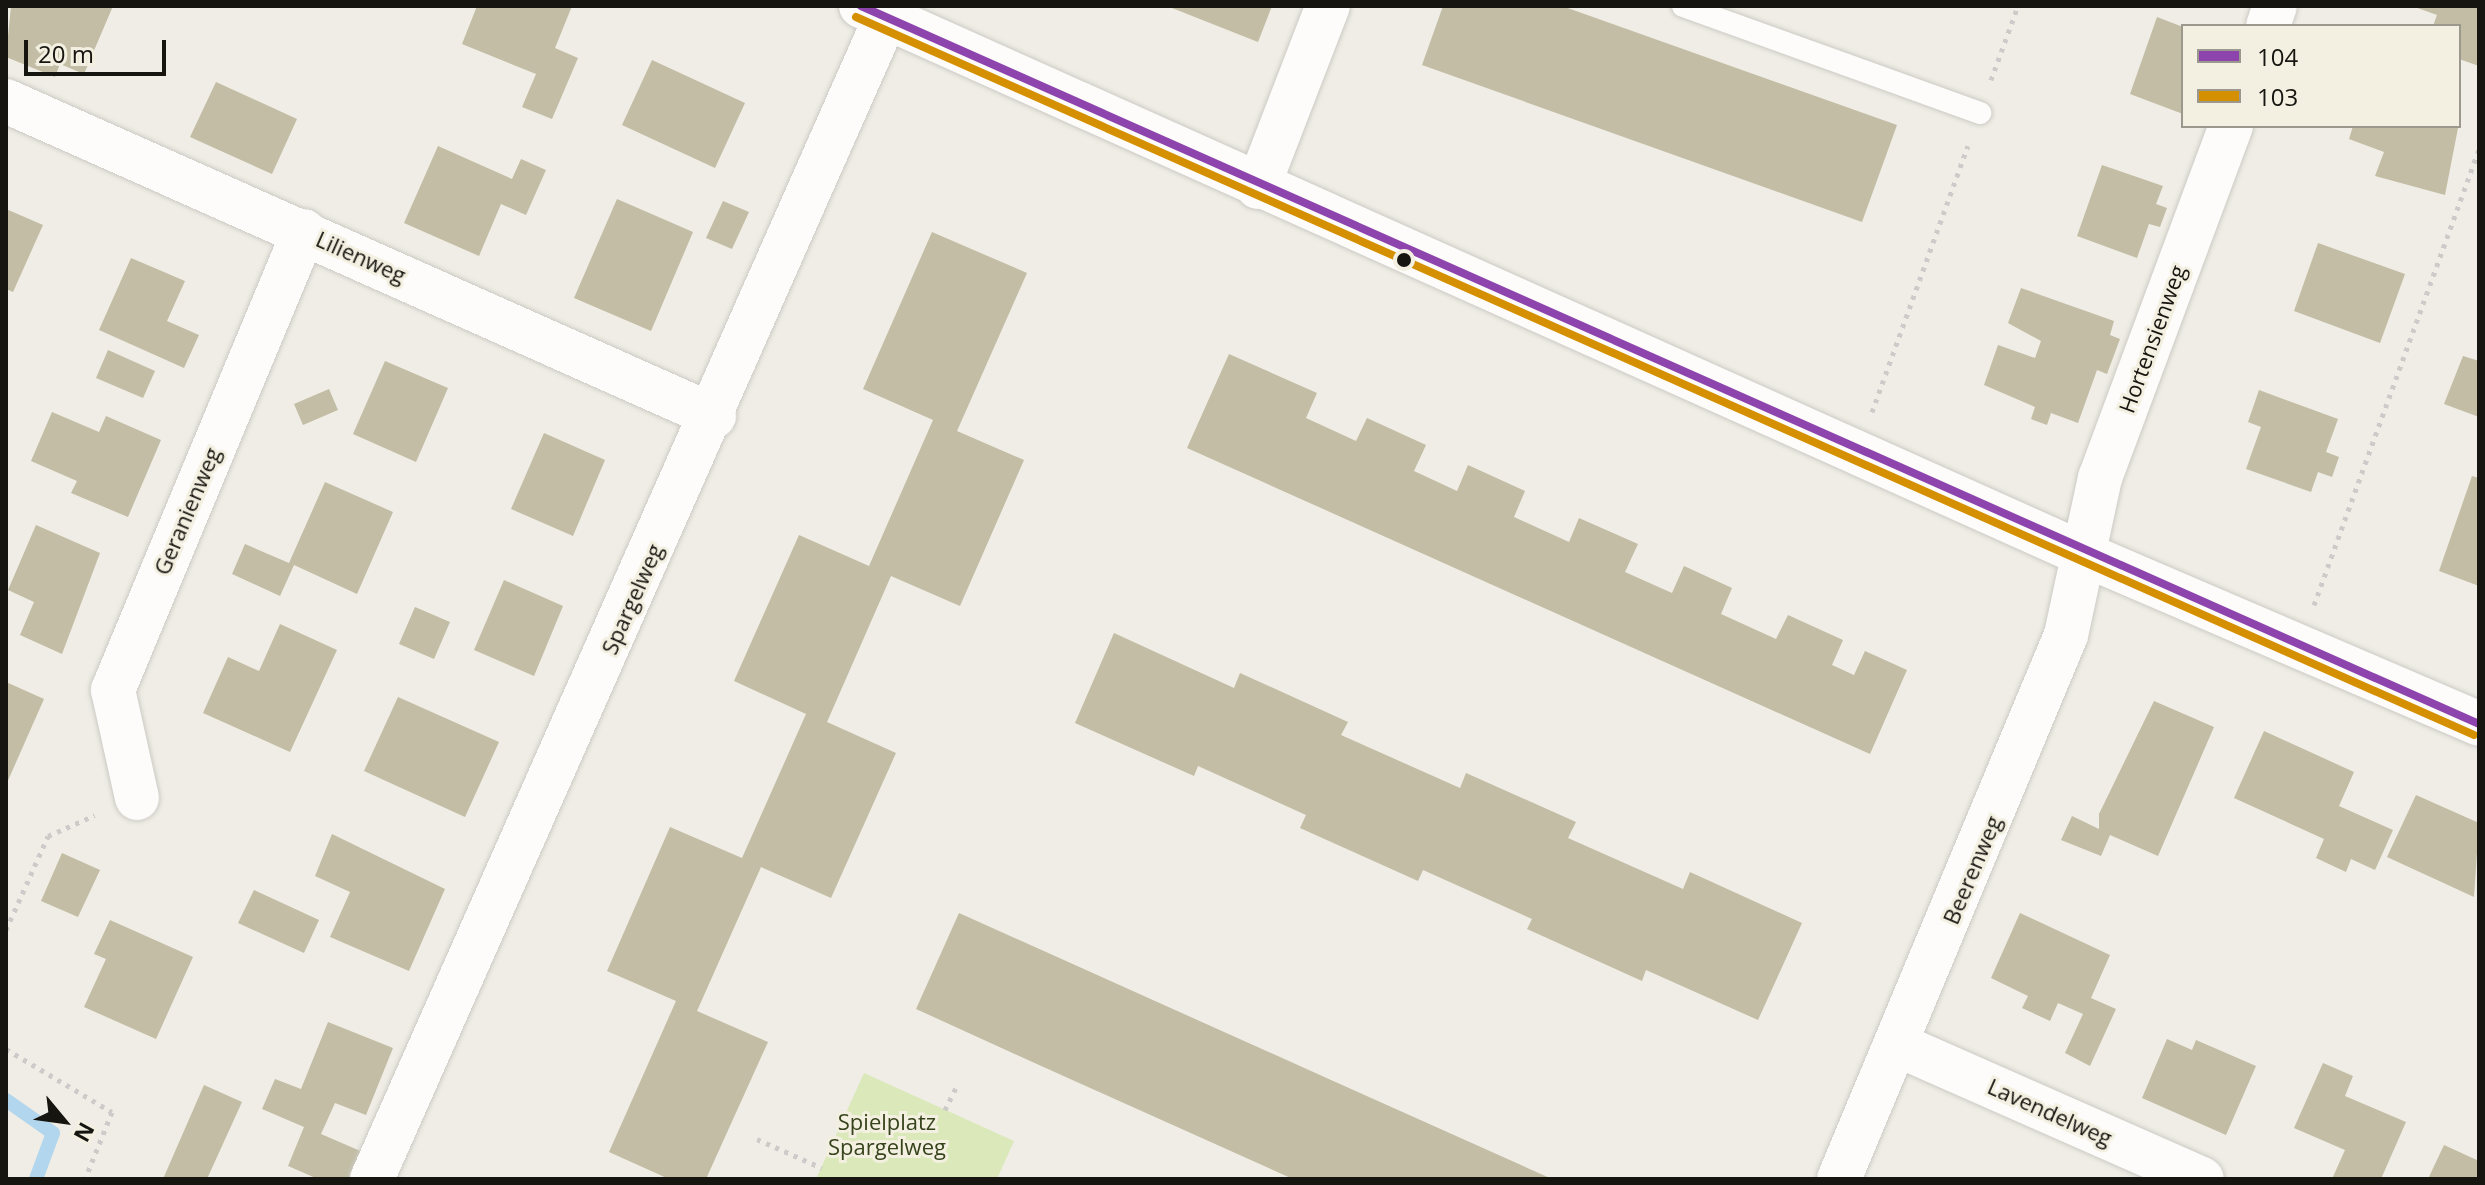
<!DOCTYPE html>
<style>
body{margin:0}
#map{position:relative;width:2485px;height:1185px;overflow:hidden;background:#efede5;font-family:"Open Sans",sans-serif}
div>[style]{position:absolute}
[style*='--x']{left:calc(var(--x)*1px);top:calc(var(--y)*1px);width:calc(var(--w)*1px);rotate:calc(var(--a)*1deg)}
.green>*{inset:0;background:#dae8ba}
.stream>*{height:14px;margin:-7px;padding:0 7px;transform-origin:7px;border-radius:7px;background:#b1d6ee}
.building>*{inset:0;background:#c2bda4}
.path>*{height:5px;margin-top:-2.5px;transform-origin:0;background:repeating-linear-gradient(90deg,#cccbc9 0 4px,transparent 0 10px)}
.roads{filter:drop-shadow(0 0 2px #cccac4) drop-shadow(0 0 2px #cccac4)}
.lane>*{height:22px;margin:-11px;padding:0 11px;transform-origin:11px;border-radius:11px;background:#fdfcfb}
.street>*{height:44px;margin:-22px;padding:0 22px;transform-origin:22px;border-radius:22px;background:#fdfcfb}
.bus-1>*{height:8px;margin:-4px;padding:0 4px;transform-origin:4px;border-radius:4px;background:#8e44ad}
.bus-2>*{height:8px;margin:-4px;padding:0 4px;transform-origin:4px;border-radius:4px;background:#d59002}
.dots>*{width:22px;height:22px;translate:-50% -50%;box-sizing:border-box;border:4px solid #f3f0e1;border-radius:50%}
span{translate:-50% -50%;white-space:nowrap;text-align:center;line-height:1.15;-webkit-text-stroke:6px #f3f0e1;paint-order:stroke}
.street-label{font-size:22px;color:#161510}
.park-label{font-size:22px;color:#36431b}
.frame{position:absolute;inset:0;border:8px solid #161510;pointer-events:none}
.legend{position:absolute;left:2181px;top:24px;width:280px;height:104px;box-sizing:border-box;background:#f3f0e1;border:2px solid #9b988d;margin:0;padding:10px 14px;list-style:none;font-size:24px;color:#161510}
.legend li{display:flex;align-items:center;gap:16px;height:40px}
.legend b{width:40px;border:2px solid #9b988d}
.north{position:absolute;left:24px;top:1081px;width:80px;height:80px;-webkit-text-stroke:6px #f3f0e1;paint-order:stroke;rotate:119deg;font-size:22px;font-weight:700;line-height:32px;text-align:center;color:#161510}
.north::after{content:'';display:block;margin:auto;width:28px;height:36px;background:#161510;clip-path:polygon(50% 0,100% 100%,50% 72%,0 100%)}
.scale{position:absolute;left:24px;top:40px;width:142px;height:36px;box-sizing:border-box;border:4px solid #161510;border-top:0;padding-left:10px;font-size:24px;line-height:28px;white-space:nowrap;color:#161510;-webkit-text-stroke:6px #f3f0e1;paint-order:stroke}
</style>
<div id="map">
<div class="green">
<div style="clip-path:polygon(864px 1073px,1014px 1141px,997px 1179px,816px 1179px)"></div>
</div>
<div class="stream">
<div style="--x:6;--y:1100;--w:57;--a:35.1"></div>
<div style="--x:53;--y:1133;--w:49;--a:110.3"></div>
</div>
<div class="building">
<div style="clip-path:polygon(11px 6px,113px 6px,84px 74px,60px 64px,55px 77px,6px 57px)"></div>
<div style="clip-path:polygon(477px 6px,572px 6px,555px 48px,578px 58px,552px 119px,522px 107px,536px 74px,462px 44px)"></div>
<div style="clip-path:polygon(1167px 6px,1272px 6px,1258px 42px)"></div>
<div style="clip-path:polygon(1443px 6px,1562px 6px,1897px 125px,1862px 222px,1422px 65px)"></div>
<div style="clip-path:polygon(2412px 6px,2479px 6px,2479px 66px,2459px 59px,2459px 26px,2433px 26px,2437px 15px)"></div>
<div style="clip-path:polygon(2157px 17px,2183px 27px,2183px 114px,2130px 94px)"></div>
<div style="clip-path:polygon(652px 60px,745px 103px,715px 168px,622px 125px)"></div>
<div style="clip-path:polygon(216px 82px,297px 119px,272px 174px,190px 137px)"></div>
<div style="clip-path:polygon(2353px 126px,2458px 128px,2445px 195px,2375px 176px,2384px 152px,2349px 139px)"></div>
<div style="clip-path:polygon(438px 146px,512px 179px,521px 159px,546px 170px,526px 215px,501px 204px,479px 256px,404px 223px)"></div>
<div style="clip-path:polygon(2102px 165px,2163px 186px,2156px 204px,2167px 208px,2160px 227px,2149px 224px,2137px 258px,2077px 236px)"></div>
<div style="clip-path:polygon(617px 199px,693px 232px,651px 331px,574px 298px)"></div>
<div style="clip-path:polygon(723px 201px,749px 212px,732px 249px,706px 238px)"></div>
<div style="clip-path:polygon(6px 209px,43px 225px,13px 292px,6px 289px)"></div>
<div style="clip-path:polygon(932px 232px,1027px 273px,957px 431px,1024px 460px,960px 606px,891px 576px,827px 722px,896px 753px,831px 898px,761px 867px,697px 1011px,768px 1042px,706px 1179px,669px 1179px,609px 1152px,676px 1001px,607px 971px,670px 827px,742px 858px,806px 714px,734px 681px,799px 535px,869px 566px,933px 420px,863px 389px)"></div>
<div style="clip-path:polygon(2318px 243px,2405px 274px,2380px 343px,2294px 311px)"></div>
<div style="clip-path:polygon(131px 258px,185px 281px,167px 321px,199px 335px,184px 368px,99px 330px)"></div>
<div style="clip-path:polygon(2021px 288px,2114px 321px,2110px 335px,2120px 339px,2107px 374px,2097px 370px,2078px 423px,2051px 413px,2047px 425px,2031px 419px,2035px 407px,1984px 385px,1998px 345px,2035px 358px,2041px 341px,2008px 323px)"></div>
<div style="clip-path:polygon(108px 350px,155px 371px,143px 398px,96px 378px)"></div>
<div style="clip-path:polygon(1229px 354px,1317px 393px,1306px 418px,1356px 441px,1367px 418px,1426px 445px,1414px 471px,1457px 491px,1468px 465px,1525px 491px,1514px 517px,1569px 542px,1579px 518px,1638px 544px,1625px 572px,1672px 593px,1684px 566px,1732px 588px,1721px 614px,1776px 639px,1788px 615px,1843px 640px,1832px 665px,1854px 675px,1865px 651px,1907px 670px,1870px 754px,1187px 448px)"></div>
<div style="clip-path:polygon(2463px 356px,2479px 361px,2479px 417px,2444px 404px)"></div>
<div style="clip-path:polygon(385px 361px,448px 388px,416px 462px,353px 434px)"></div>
<div style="clip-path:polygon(329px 389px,338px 410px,303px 425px,294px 404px)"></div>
<div style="clip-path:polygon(2259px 390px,2338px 419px,2326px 452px,2339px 457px,2332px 477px,2318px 472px,2311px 492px,2246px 469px,2261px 427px,2248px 422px)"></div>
<div style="clip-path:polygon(52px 412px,99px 432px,106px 416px,161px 440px,128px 517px,71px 493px,77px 481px,31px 461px)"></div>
<div style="clip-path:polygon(544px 433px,605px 460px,573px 536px,511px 509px)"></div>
<div style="clip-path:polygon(2472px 476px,2479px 478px,2479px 586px,2439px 571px)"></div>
<div style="clip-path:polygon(325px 482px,393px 512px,357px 594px,294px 565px,280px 596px,232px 574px,245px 544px,289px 563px)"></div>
<div style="clip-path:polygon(36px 525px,100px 553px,62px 654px,20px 635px,34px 602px,8px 590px)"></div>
<div style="clip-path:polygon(504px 580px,563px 606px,534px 676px,474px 650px)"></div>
<div style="clip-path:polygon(415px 607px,450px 622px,434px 659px,399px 644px)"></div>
<div style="clip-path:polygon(280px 624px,337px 650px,290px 752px,203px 713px,228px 657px,259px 671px)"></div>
<div style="clip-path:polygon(1114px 633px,1234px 688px,1240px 673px,1348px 722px,1341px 735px,1460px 788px,1466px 773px,1576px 822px,1568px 838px,1683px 889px,1690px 872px,1802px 923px,1758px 1020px,1646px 970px,1642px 981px,1527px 929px,1532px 919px,1423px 870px,1418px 881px,1300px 828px,1306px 815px,1198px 766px,1194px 776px,1075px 723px)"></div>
<div style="clip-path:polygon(6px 682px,44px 699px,6px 785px)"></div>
<div style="clip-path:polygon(398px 697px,499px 742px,465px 817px,364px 771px)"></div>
<div style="clip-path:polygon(2154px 701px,2214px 727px,2158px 856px,2110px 835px,2101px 856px,2061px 840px,2072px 816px,2099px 829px,2099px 814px)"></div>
<div style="clip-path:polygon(2264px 731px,2354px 772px,2339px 806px,2393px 830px,2375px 870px,2351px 859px,2346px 872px,2316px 858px,2324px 839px,2234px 798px)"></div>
<div style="clip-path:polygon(2416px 795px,2479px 823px,2474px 897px,2387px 857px)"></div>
<div style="clip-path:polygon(332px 834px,445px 889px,409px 971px,330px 937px,350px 892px,315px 876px)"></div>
<div style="clip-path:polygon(62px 853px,100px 870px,78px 917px,41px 901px)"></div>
<div style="clip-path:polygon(254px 890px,319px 920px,304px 953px,238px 923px)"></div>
<div style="clip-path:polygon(959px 913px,1331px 1080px,1552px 1179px,1293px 1179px,1039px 1065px,916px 1009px)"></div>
<div style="clip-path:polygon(2020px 913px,2110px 955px,2091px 998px,2116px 1009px,2090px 1066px,2065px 1053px,2083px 1014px,2058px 1003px,2050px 1021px,2022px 1008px,2028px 996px,1991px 978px)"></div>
<div style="clip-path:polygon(110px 920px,193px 957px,156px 1039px,84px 1007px,106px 959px,94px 954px)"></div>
<div style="clip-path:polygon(328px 1022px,393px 1048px,366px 1115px,335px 1103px,321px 1134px,365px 1153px,353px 1179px,318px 1179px,288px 1166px,304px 1127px,262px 1109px,275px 1079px,301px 1089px)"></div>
<div style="clip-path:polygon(2167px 1039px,2192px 1050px,2196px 1040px,2256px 1066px,2226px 1135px,2142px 1098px)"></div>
<div style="clip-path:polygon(2323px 1063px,2353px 1076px,2345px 1096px,2406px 1122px,2381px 1179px,2332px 1179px,2345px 1150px,2294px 1128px)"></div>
<div style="clip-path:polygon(204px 1085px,242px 1102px,207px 1179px,163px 1179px)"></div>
<div style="clip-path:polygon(2444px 1145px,2479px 1161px,2479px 1179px,2428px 1179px)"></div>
</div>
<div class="path">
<div style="--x:1991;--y:80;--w:79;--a:-70"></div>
<div style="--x:1872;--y:412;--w:283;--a:-70.2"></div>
<div style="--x:2314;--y:605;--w:485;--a:-70.1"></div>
<div style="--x:6;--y:930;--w:103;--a:-65.9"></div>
<div style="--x:48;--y:836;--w:51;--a:-24.1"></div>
<div style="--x:6;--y:1049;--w:123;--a:30.7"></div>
<div style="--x:112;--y:1112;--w:72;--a:111.9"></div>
<div style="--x:945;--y:1110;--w:25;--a:-64"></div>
<div style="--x:757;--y:1139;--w:71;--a:24"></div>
</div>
<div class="roads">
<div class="lane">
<div style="--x:1683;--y:6;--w:316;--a:19.8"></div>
</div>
<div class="street">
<div style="--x:861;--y:6;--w:1339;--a:24.15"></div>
<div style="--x:2083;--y:554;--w:431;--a:23.2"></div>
<div style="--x:2268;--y:26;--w:21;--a:-71"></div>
<div style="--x:6;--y:101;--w:775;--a:23.99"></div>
<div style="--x:1258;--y:187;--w:194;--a:-68.9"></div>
<div style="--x:137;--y:798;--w:111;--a:-102.5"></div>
<div style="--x:113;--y:690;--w:497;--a:-67.4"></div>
<div style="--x:1898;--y:1045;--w:332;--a:23.8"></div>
<div style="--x:372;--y:1179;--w:1271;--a:-66.14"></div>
<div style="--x:1839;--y:1179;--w:589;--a:-67.35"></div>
<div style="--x:2066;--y:635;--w:161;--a:-77.8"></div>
<div style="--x:2100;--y:478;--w:376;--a:-69.6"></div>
</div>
</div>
<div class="bus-1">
<div style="--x:861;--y:6;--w:1770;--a:23.93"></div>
</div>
<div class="bus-2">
<div style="--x:856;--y:17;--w:1770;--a:23.93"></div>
</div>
<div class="dots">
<div style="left:1404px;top:260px;background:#161510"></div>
</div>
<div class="street-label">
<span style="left:361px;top:257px;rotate:24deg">Lilienweg</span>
<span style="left:2152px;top:339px;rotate:-70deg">Hortensienweg</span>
<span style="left:187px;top:511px;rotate:-67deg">Geranienweg</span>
<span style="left:632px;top:599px;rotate:-66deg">Spargelweg</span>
<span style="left:1972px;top:870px;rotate:-67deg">Beerenweg</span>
<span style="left:2050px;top:1112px;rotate:24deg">Lavendelweg</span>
</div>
<div class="park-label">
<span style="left:887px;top:1134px">Spielplatz<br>Spargelweg</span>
</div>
<div class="frame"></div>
<ul class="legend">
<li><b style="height:10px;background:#8e44ad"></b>104</li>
<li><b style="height:10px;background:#d59002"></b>103</li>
</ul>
<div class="north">N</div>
<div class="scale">20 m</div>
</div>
